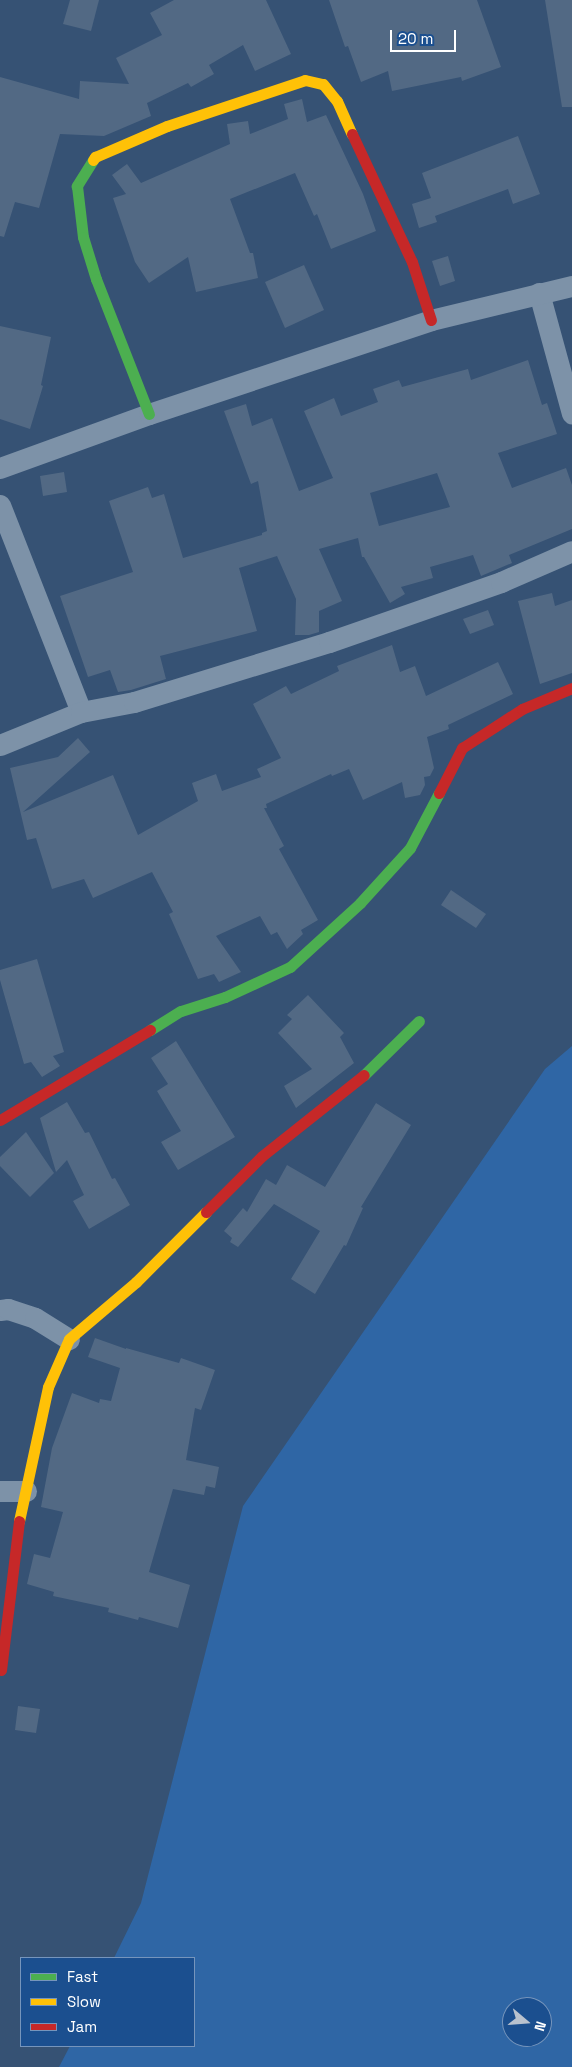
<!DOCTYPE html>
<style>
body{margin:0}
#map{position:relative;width:572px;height:2067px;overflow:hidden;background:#365274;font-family:"Space Grotesk",sans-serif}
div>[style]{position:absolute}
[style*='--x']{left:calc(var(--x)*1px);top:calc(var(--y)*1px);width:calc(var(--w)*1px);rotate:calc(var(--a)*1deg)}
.green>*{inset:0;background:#2f66a5}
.building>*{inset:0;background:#526984}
.street>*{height:21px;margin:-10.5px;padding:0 10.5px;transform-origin:10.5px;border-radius:10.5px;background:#7d92a8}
.fast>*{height:11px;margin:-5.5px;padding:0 5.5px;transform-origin:5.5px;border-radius:5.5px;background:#4caf50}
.slow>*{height:11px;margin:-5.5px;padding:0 5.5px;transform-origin:5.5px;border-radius:5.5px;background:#ffc107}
.jam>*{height:11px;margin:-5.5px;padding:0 5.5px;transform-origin:5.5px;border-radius:5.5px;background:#c62828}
span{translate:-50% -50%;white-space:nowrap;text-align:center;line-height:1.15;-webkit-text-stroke:4px #1b4f8f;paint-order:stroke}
.legend{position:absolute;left:20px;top:1957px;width:175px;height:90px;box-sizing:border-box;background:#1b4f8f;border:1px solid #7695bc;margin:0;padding:6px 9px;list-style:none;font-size:15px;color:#fff}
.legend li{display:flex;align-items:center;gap:10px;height:25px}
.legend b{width:25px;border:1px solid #7695bc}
.north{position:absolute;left:502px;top:1997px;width:50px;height:50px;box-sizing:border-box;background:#1b4f8f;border:1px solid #7695bc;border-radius:50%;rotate:108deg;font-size:14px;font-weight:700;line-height:20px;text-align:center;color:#fff}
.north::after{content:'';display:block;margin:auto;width:18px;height:22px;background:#b9c2ce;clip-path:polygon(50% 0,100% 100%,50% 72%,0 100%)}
.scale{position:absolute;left:390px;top:30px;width:66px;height:22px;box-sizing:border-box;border:2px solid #fff;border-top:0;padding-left:6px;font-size:15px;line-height:18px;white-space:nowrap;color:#fff;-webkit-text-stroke:4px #1b4f8f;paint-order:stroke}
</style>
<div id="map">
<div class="green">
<div style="clip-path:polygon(evenodd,572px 1046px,572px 2067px,59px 2067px,70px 2046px,194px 2046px,194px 1958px,114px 1958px,141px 1903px,243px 1506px,545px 1069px,572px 1046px,512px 2007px,542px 2007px,542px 2037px,512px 2037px,512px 2007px)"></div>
</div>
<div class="building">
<div style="clip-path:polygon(70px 0,99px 0,91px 31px,63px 24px)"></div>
<div style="clip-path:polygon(174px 0,266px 0,291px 54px,255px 71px,243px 45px,209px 65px,214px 74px,191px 87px,188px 83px,147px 103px,151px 116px,104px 136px,60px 134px,39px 208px,15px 202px,4px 237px,0 236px,0 77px,79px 99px,80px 81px,129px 84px,116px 58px,162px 35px,150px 13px)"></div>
<div style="clip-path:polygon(329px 0,477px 0,501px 67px,462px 81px,461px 77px,392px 91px,388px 71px,361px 82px,348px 46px,345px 47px)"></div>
<div style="clip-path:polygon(545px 0,572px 0,572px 107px,562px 107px)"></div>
<div style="clip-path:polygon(302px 99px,307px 122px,326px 115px,363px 194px,376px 231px,331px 249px,317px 214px,314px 216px,295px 173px,230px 199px,250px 253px,253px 253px,258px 278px,196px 292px,188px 257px,149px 283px,135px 262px,113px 198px,126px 194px,112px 175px,127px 164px,141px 183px,230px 144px,227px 124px,248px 121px,250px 134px,288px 119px,284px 104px)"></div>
<div style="clip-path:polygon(518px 136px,540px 194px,513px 204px,508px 189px,435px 216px,437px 222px,419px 228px,412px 204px,431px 198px,422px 173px)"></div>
<div style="clip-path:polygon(448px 256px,455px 281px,440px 286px,432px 261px)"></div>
<div style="clip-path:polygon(304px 265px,324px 310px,285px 328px,265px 282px)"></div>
<div style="clip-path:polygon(0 326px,51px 337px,41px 385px,43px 386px,30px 429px,0 419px)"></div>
<div style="clip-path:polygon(evenodd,528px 360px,542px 405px,547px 403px,557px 434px,498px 453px,512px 488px,566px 468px,572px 485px,572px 529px,509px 555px,512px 563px,481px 576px,473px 555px,430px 567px,433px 578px,401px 587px,405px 594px,390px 603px,364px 557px,362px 557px,358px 538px,319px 549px,342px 601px,319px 611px,319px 632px,309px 635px,295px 635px,296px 599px,277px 556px,239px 568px,257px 631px,160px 656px,166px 679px,131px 690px,118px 692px,110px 670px,88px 677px,60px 596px,133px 572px,109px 501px,148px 487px,152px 498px,164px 494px,183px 558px,262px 535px,262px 533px,267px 531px,258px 481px,251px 484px,224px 411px,246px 404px,252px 426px,272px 418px,299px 491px,333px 478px,304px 411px,334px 398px,341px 416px,378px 402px,373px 389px,399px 380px,402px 387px,468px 369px,471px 380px,528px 360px,437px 473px,450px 507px,379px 526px,370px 493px,437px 473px)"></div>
<div style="clip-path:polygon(64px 472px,67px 492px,43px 496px,40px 476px)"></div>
<div style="clip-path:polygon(552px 593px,555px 606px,572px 600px,572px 673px,540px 684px,518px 601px)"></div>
<div style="clip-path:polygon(488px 610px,494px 625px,470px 634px,463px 619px)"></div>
<div style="clip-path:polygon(392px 645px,400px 672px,415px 666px,426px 696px,498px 662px,513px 694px,448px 725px,449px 729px,427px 737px,434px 768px,430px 776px,424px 777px,425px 785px,420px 795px,405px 798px,402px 782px,363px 800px,349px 769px,332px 776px,331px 774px,266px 804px,267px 808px,264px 808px,284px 846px,279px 849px,318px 920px,301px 930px,303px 934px,287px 949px,277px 932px,271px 935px,260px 916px,216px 936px,241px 972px,219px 982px,214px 974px,198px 979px,169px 914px,173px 912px,152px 872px,93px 898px,84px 879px,52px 889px,36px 838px,27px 840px,10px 768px,58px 757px,78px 738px,90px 752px,23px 812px,113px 775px,138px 835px,198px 801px,192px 783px,216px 774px,222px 791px,261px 777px,257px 769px,281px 758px,253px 704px,286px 686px,291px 694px,339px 671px,337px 666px)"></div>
<div style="clip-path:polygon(451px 890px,486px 914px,476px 928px,441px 905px)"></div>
<div style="clip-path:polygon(37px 959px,64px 1052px,53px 1056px,60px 1066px,42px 1077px,31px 1062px,24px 1064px,0 980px,0 970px)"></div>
<div style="clip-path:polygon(308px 995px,344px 1033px,340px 1037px,354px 1063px,296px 1108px,284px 1086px,312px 1069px,278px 1033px,292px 1019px,287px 1015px)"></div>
<div style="clip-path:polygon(176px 1041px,235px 1137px,178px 1170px,161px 1142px,181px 1131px,157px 1091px,168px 1084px,151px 1058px)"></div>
<div style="clip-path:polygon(67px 1102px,85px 1133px,89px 1132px,112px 1179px,115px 1178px,130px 1205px,89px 1229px,73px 1201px,84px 1195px,67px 1160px,56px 1172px,40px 1118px)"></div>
<div style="clip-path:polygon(376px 1103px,411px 1125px,361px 1207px,363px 1208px,346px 1246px,344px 1245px,315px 1294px,291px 1279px,320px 1231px,274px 1204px,238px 1247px,230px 1242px,232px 1238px,224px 1231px,243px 1208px,247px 1212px,266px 1179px,276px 1185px,287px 1165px,325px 1187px)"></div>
<div style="clip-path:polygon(26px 1132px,54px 1173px,30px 1197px,0 1166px,0 1157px)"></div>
<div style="clip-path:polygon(95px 1338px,126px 1349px,126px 1348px,179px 1363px,181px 1358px,215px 1370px,201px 1410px,195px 1408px,186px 1460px,219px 1467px,215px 1488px,206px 1486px,204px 1495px,173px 1489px,149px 1572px,190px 1585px,178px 1628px,139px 1617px,138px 1620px,108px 1612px,109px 1608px,53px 1596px,54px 1592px,27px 1584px,34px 1554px,50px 1558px,63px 1512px,41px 1507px,52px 1448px,72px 1393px,99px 1403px,100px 1399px,111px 1401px,120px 1368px,88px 1357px)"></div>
<div style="clip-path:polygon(18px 1706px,40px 1709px,36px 1733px,15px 1730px)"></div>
</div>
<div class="street">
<div style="--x:539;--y:293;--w:125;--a:74.7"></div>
<div style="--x:0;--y:468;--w:158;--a:-19.9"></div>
<div style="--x:149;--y:414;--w:297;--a:-18.4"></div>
<div style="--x:431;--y:320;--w:145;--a:-13.6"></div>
<div style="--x:0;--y:505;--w:222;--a:68.6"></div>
<div style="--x:0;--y:745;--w:87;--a:-22.2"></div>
<div style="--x:81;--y:712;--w:54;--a:-10.7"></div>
<div style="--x:134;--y:702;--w:204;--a:-17.1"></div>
<div style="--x:329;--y:642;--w:182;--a:-19.2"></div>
<div style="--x:501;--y:582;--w:77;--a:-23.6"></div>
<div style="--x:0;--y:1310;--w:8;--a:-7"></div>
<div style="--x:8;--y:1309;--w:28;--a:18"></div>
<div style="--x:35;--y:1318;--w:40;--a:32"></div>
<div style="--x:0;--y:1491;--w:26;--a:0"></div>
</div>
<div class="fast">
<div style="--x:93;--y:160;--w:31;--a:122"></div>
<div style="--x:77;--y:186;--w:51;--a:83.3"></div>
<div style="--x:83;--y:237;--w:44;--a:72.8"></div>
<div style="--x:96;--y:279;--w:145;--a:68.6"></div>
<div style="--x:150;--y:1030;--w:36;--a:-32"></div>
<div style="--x:181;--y:1011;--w:46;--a:-17.7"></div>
<div style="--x:225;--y:997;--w:72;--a:-24.8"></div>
<div style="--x:290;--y:967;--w:95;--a:-42.4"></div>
<div style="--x:360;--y:903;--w:74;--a:-47.7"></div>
<div style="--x:410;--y:848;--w:62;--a:-62.2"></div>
<div style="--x:364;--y:1075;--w:77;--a:-44.5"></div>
</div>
<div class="slow">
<div style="--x:93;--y:160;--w:4;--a:-56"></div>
<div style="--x:95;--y:157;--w:78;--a:-23.3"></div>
<div style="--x:167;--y:126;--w:145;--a:-18.4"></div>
<div style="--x:305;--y:80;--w:18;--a:13"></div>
<div style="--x:323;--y:84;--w:22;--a:51"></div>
<div style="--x:337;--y:101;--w:36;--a:66"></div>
<div style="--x:19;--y:1521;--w:137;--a:-77.8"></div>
<div style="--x:48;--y:1387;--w:52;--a:-66.4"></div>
<div style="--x:69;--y:1339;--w:88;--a:-40.4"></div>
<div style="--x:136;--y:1282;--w:99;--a:-45"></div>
</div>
<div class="jam">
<div style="--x:352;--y:134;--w:141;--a:64.9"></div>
<div style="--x:412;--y:262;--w:61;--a:71.9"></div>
<div style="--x:439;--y:793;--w:51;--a:-62.9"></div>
<div style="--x:462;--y:748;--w:72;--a:-33"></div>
<div style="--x:522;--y:709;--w:54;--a:-22.8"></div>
<div style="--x:0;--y:1120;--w:175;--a:-31"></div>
<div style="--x:206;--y:1212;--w:79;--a:-45"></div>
<div style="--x:262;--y:1156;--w:130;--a:-38.5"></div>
<div style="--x:1;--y:1670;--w:150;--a:-83.1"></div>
</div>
<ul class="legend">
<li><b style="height:6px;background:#4caf50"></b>Fast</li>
<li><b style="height:6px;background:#ffc107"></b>Slow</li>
<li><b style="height:6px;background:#c62828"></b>Jam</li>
</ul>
<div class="north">N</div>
<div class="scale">20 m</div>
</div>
